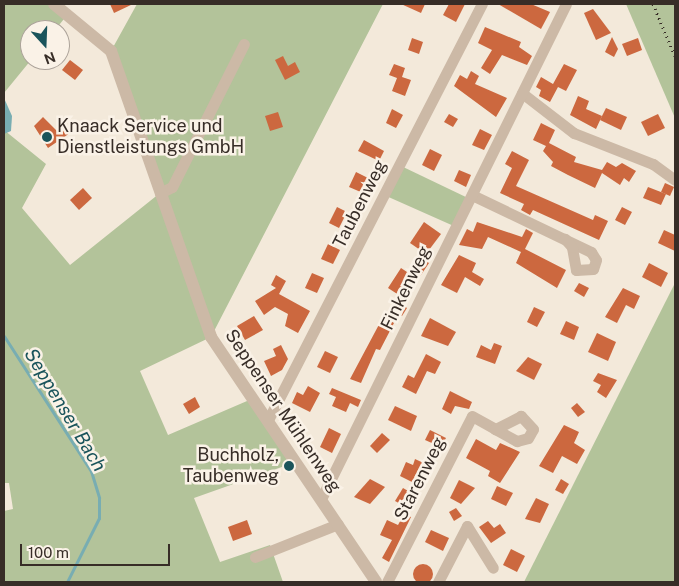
<!DOCTYPE html>
<meta charset="utf-8">
<style>
body{margin:0}
#map{position:relative;width:679px;height:586px;overflow:hidden;background:#f3e9da;font-family:"Public Sans",sans-serif}
div>[style]{position:absolute}
[style*='--x']{left:calc(var(--x)*1px);top:calc(var(--y)*1px);width:calc(var(--w)*1px);rotate:calc(var(--a)*1deg)}
.green>*{inset:0;background:#b3c39a}
.water>*{inset:0;background:#78adb2}
.stream>*{height:3px;margin:-1.5px;padding:0 1.5px;transform-origin:1.5px;border-radius:1.5px;background:#78adb2}
.building>*{inset:0;background:#cc683f}
.round{border-radius:50%}
.minor>*{height:11px;margin:-5.5px;padding:0 5.5px;transform-origin:5.5px;border-radius:5.5px;background:#ccb9a6}
.tertiary>*{height:12px;margin:-6px;padding:0 6px;transform-origin:6px;border-radius:6px;background:#ccb9a6}
.rail>*{height:3px;margin-top:-1.5px;transform-origin:0;background:repeating-linear-gradient(90deg,#372d27 0 1px,transparent 0 5px)}
.dots>*{width:14px;height:14px;translate:-50% -50%;box-sizing:border-box;border:2px solid #faf2e7;border-radius:50%}
span{translate:-50% -50%;white-space:nowrap;text-align:center;line-height:1.15;-webkit-text-stroke:5px #faf2e7;paint-order:stroke}
.poi-label{font-size:18px;color:#372d27}
.left{translate:0 -50%;text-align:left}
.right{translate:-100% -50%;text-align:right}
.street-label{font-size:18px;color:#372d27}
.water-label{font-size:19px;color:#1a545b;font-style:italic}
.frame{position:absolute;inset:0;border:5px solid #372d27;pointer-events:none}
.north{position:absolute;left:20px;top:20px;width:50px;height:50px;box-sizing:border-box;background:#faf2e7;border:1px solid #aca39a;border-radius:50%;rotate:160deg;font-size:14px;font-weight:700;line-height:20px;text-align:center;color:#372d27}
.north::after{content:'';display:block;margin:auto;width:18px;height:22px;background:#1a545b;clip-path:polygon(50% 0,100% 100%,50% 72%,0 100%)}
.scale{position:absolute;left:20px;top:544px;width:150px;height:22px;box-sizing:border-box;border:2px solid #372d27;border-top:0;padding-left:6px;font-size:15px;line-height:18px;white-space:nowrap;color:#372d27;-webkit-text-stroke:4px #faf2e7;paint-order:stroke}
</style>
<div id="map">
<div class="green">
<div style="clip-path:polygon(4px 4px,54px 4px,68px 14px,55px 30px,30px 30px,31px 60px,4px 93px)"></div>
<div style="clip-path:polygon(137px 4px,383px 4px,211px 337px,140px 371px,168px 435px,254px 398px,296px 462px,194px 498px,220px 562px,270px 545px,283px 582px,4px 582px,4px 511px,13px 509px,9px 483px,4px 483px,4px 130px,46px 164px,22px 208px,70px 265px,160px 193px,111px 51px)"></div>
<div style="clip-path:polygon(626px 4px,675px 4px,675px 118px)"></div>
<div style="clip-path:polygon(399px 165px,470px 199px,456px 227px,384px 195px)"></div>
<div style="clip-path:polygon(675px 283px,675px 582px,524px 582px)"></div>
</div>
<div class="water">
<div style="clip-path:polygon(4px 98px,12px 116px,11px 131px,4px 134px)"></div>
</div>
<div class="stream">
<div style="--x:4;--y:336;--w:161;--a:57.2"></div>
<div style="--x:91;--y:471;--w:28;--a:73"></div>
<div style="--x:99;--y:498;--w:20;--a:90"></div>
<div style="--x:99;--y:518;--w:72;--a:116.6"></div>
</div>
<div class="building">
<div style="clip-path:polygon(110px 4px,133px 4px,114px 13px)"></div>
<div style="clip-path:polygon(401px 4px,425px 4px,421px 13px)"></div>
<div style="clip-path:polygon(449px 4px,465px 4px,456px 22px,443px 15px)"></div>
<div style="clip-path:polygon(498px 4px,531px 4px,550px 12px,541px 29px)"></div>
<div style="clip-path:polygon(593px 9px,611px 33px,596px 40px,584px 13px)"></div>
<div style="clip-path:polygon(485px 27px,521px 42px,519px 47px,532px 56px,527px 65px,502px 55px,490px 74px,481px 68px,492px 50px,478px 43px)"></div>
<div style="clip-path:polygon(612px 37px,618px 49px,614px 57px,605px 52px)"></div>
<div style="clip-path:polygon(412px 38px,423px 42px,419px 54px,408px 50px)"></div>
<div style="clip-path:polygon(638px 38px,642px 50px,627px 56px,622px 44px)"></div>
<div style="clip-path:polygon(283px 56px,288px 66px,295px 62px,300px 72px,285px 80px,275px 60px)"></div>
<div style="clip-path:polygon(70px 60px,83px 70px,75px 80px,62px 70px)"></div>
<div style="clip-path:polygon(394px 64px,405px 68px,402px 77px,411px 80px,405px 96px,392px 91px,397px 78px,389px 75px)"></div>
<div style="clip-path:polygon(564px 64px,577px 70px,566px 91px,558px 87px,550px 102px,539px 96px,541px 90px,536px 87px,541px 77px,553px 84px)"></div>
<div style="clip-path:polygon(471px 71px,479px 76px,475px 84px,507px 98px,496px 117px,454px 86px,460px 75px,467px 79px)"></div>
<div style="clip-path:polygon(578px 96px,589px 101px,586px 109px,602px 116px,596px 129px,570px 115px)"></div>
<div style="clip-path:polygon(606px 108px,627px 117px,621px 130px,600px 120px)"></div>
<div style="clip-path:polygon(392px 109px,403px 115px,396px 128px,386px 123px)"></div>
<div style="clip-path:polygon(278px 112px,283px 127px,270px 131px,265px 116px)"></div>
<div style="clip-path:polygon(449px 114px,458px 119px,453px 127px,444px 122px)"></div>
<div style="clip-path:polygon(658px 114px,665px 128px,648px 136px,641px 122px)"></div>
<div style="clip-path:polygon(43px 117px,58px 132px,63px 127px,70px 133px,48px 148px,34px 126px)"></div>
<div style="clip-path:polygon(541px 123px,555px 130px,549px 143px,576px 157px,574px 162px,602px 170px,607px 162px,616px 167px,622px 163px,636px 171px,629px 182px,624px 178px,620px 185px,602px 173px,595px 188px,568px 175px,551px 166px,553px 162px,543px 151px,546px 146px,533px 140px)"></div>
<div style="clip-path:polygon(480px 129px,492px 135px,484px 150px,472px 145px)"></div>
<div style="clip-path:polygon(364px 140px,384px 151px,379px 161px,358px 151px)"></div>
<div style="clip-path:polygon(430px 149px,442px 155px,434px 171px,422px 165px)"></div>
<div style="clip-path:polygon(512px 151px,529px 160px,516px 186px,593px 220px,595px 215px,608px 221px,599px 240px,533px 210px,530px 215px,521px 210px,524px 204px,500px 193px,512px 168px,505px 164px)"></div>
<div style="clip-path:polygon(459px 170px,471px 175px,466px 187px,454px 181px)"></div>
<div style="clip-path:polygon(356px 172px,370px 179px,363px 193px,349px 187px)"></div>
<div style="clip-path:polygon(665px 183px,674px 187px,670px 196px,661px 192px)"></div>
<div style="clip-path:polygon(648px 187px,666px 194px,661px 205px,643px 198px)"></div>
<div style="clip-path:polygon(83px 188px,92px 198px,79px 210px,70px 200px)"></div>
<div style="clip-path:polygon(337px 207px,347px 212px,339px 228px,329px 223px)"></div>
<div style="clip-path:polygon(622px 207px,632px 212px,625px 225px,615px 220px)"></div>
<div style="clip-path:polygon(424px 222px,441px 234px,426px 254px,410px 243px)"></div>
<div style="clip-path:polygon(477px 222px,522px 237px,526px 229px,533px 233px,525px 249px,566px 270px,557px 288px,516px 263px,521px 252px,488px 237px,482px 249px,459px 245px,467px 229px,473px 232px)"></div>
<div style="clip-path:polygon(664px 230px,675px 235px,675px 251px,658px 243px)"></div>
<div style="clip-path:polygon(328px 244px,340px 250px,333px 264px,321px 259px)"></div>
<div style="clip-path:polygon(459px 255px,476px 263px,472px 272px,484px 279px,480px 286px,465px 277px,457px 293px,441px 285px)"></div>
<div style="clip-path:polygon(422px 258px,429px 263px,405px 299px,388px 288px,401px 268px,410px 274px)"></div>
<div style="clip-path:polygon(649px 263px,668px 273px,661px 287px,642px 277px)"></div>
<div style="clip-path:polygon(312px 273px,324px 278px,317px 293px,305px 288px)"></div>
<div style="clip-path:polygon(276px 275px,286px 281px,279px 294px,310px 311px,298px 333px,285px 326px,288px 314px,275px 307px,264px 315px,255px 301px,276px 288px,271px 285px)"></div>
<div style="clip-path:polygon(579px 283px,589px 288px,584px 297px,574px 291px)"></div>
<div style="clip-path:polygon(623px 288px,640px 296px,634px 309px,626px 305px,617px 323px,605px 317px)"></div>
<div style="clip-path:polygon(400px 303px,407px 308px,402px 316px,395px 311px)"></div>
<div style="clip-path:polygon(534px 307px,545px 312px,537px 327px,527px 322px)"></div>
<div style="clip-path:polygon(254px 316px,263px 330px,245px 340px,237px 326px)"></div>
<div style="clip-path:polygon(383px 317px,394px 323px,380px 350px,376px 349px,361px 383px,350px 379px)"></div>
<div style="clip-path:polygon(430px 318px,456px 332px,448px 346px,421px 336px)"></div>
<div style="clip-path:polygon(566px 321px,579px 327px,574px 340px,560px 334px)"></div>
<div style="clip-path:polygon(597px 333px,616px 342px,608px 361px,588px 352px)"></div>
<div style="clip-path:polygon(494px 343px,502px 346px,495px 364px,476px 357px,481px 345px,491px 350px)"></div>
<div style="clip-path:polygon(281px 345px,288px 359px,282px 370px,271px 376px,264px 361px,276px 356px,273px 349px)"></div>
<div style="clip-path:polygon(325px 351px,338px 357px,330px 373px,317px 367px)"></div>
<div style="clip-path:polygon(426px 354px,441px 362px,435px 374px,427px 371px,416px 394px,402px 387px,408px 375px,414px 378px)"></div>
<div style="clip-path:polygon(528px 357px,542px 364px,534px 380px,516px 371px)"></div>
<div style="clip-path:polygon(598px 373px,617px 380px,606px 398px,597px 392px,601px 385px,593px 381px)"></div>
<div style="clip-path:polygon(308px 386px,320px 393px,310px 412px,292px 403px,297px 392px,303px 395px)"></div>
<div style="clip-path:polygon(332px 388px,361px 400px,358px 407px,350px 403px,346px 412px,332px 406px,336px 397px,329px 394px)"></div>
<div style="clip-path:polygon(450px 391px,472px 402px,469px 409px,455px 406px,451px 414px,442px 409px)"></div>
<div style="clip-path:polygon(195px 397px,200px 407px,189px 414px,183px 404px)"></div>
<div style="clip-path:polygon(577px 403px,585px 412px,578px 417px,571px 408px)"></div>
<div style="clip-path:polygon(395px 406px,417px 416px,411px 431px,388px 420px)"></div>
<div style="clip-path:polygon(564px 425px,579px 432px,574px 443px,585px 450px,577px 464px,562px 456px,553px 473px,539px 466px)"></div>
<div style="clip-path:polygon(329px 428px,341px 434px,332px 453px,320px 447px)"></div>
<div style="clip-path:polygon(430px 430px,446px 438px,441px 447px,425px 440px)"></div>
<div style="clip-path:polygon(382px 433px,390px 440px,377px 453px,370px 446px)"></div>
<div style="clip-path:polygon(476px 439px,496px 450px,500px 443px,520px 452px,500px 483px,488px 476px,490px 471px,466px 458px)"></div>
<div style="clip-path:polygon(415px 459px,434px 468px,428px 480px,416px 474px,412px 482px,400px 476px,406px 462px,413px 465px)"></div>
<div style="clip-path:polygon(370px 479px,385px 487px,370px 504px,354px 497px)"></div>
<div style="clip-path:polygon(561px 479px,569px 484px,563px 494px,555px 490px)"></div>
<div style="clip-path:polygon(459px 480px,475px 488px,461px 504px,450px 498px)"></div>
<div style="clip-path:polygon(497px 486px,513px 493px,506px 506px,491px 499px)"></div>
<div style="clip-path:polygon(403px 488px,415px 495px,408px 508px,395px 501px)"></div>
<div style="clip-path:polygon(536px 498px,549px 504px,540px 523px,525px 519px)"></div>
<div style="clip-path:polygon(456px 508px,462px 516px,454px 521px,449px 512px)"></div>
<div style="clip-path:polygon(404px 514px,411px 517px,389px 562px,382px 558px,392px 540px,380px 535px,387px 520px,398px 525px)"></div>
<div style="clip-path:polygon(247px 520px,252px 534px,233px 541px,228px 527px)"></div>
<div style="clip-path:polygon(488px 521px,494px 528px,500px 524px,506px 533px,491px 543px,479px 527px)"></div>
<div style="clip-path:polygon(431px 530px,449px 538px,443px 551px,425px 542px)"></div>
<div style="clip-path:polygon(511px 549px,525px 556px,517px 572px,503px 565px)"></div>
<div class="round" style="left:413px;top:564px;width:20px;height:20px"></div>
</div>
<div class="minor">
<div style="--x:522;--y:93;--w:66;--a:37.6"></div>
<div style="--x:574;--y:133;--w:85;--a:21.4"></div>
<div style="--x:653;--y:164;--w:27;--a:36"></div>
<div style="--x:160;--y:193;--w:13;--a:-27"></div>
<div style="--x:172;--y:187;--w:160;--a:-63.3"></div>
<div style="--x:472;--y:195;--w:132;--a:25.6"></div>
<div style="--x:591;--y:252;--w:9;--a:58"></div>
<div style="--x:596;--y:260;--w:9;--a:108"></div>
<div style="--x:593;--y:269;--w:17;--a:177"></div>
<div style="--x:576;--y:270;--w:23;--a:-100"></div>
<div style="--x:572;--y:247;--w:11;--a:-131"></div>
<div style="--x:268;--y:420;--w:468;--a:-62.8"></div>
<div style="--x:321;--y:499;--w:552;--a:-63.67"></div>
<div style="--x:255;--y:557;--w:89;--a:-21.7"></div>
<div style="--x:387;--y:582;--w:186;--a:-62.9"></div>
<div style="--x:472;--y:416;--w:26;--a:29"></div>
<div style="--x:495;--y:429;--w:25;--a:29"></div>
<div style="--x:517;--y:441;--w:11;--a:-15"></div>
<div style="--x:528;--y:438;--w:10;--a:-61"></div>
<div style="--x:533;--y:429;--w:18;--a:-133"></div>
<div style="--x:521;--y:416;--w:29;--a:153"></div>
<div style="--x:438;--y:582;--w:63;--a:-62.6"></div>
<div style="--x:467;--y:526;--w:49;--a:58.2"></div>
</div>
<div class="tertiary">
<div style="--x:54;--y:4;--w:74;--a:39.5"></div>
<div style="--x:111;--y:51;--w:303;--a:70.7"></div>
<div style="--x:211;--y:337;--w:295;--a:56"></div>
</div>
<div class="rail">
<div style="--x:653;--y:4;--w:56;--a:67.1"></div>
</div>
<div class="dots">
<div style="left:47px;top:137px;background:#1a545b"></div>
<div style="left:289px;top:466px;background:#1a545b"></div>
</div>
<div class="poi-label">
<span class="left" style="left:57px;top:137px">Knaack Service und<br>Dienstleistungs GmbH</span>
<span class="right" style="left:279px;top:466px">Buchholz,<br>Taubenweg</span>
</div>
<div class="street-label">
<span style="left:360px;top:204px;rotate:-63deg">Taubenweg</span>
<span style="left:406px;top:288px;rotate:-64deg">Finkenweg</span>
<span style="left:283px;top:411px;rotate:56deg">Seppenser Mühlenweg</span>
<span style="left:420px;top:479px;rotate:-63deg">Starenweg</span>
</div>
<div class="water-label">
<span style="left:65px;top:410px;rotate:59deg">Seppenser Bach</span>
</div>
<div class="frame"></div>
<div class="north">N</div>
<div class="scale">100 m</div>
</div>
